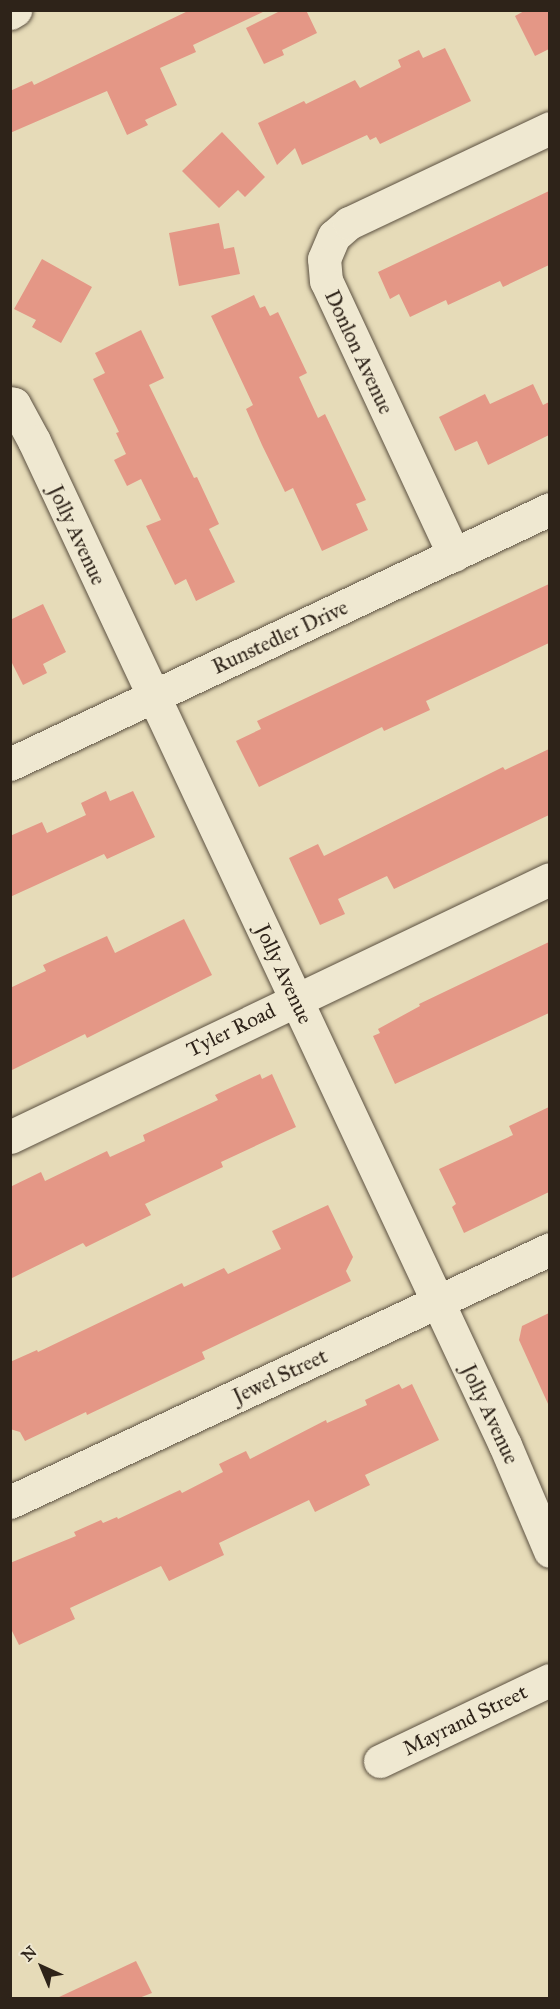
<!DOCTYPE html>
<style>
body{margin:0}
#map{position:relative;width:560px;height:2009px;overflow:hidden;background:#e6dbb8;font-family:"IM FELL Great Primer",serif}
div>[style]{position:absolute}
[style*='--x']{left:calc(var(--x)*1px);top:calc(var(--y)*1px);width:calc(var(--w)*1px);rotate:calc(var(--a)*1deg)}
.building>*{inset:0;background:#e49786}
.roads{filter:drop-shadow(0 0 2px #5c5141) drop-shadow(0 0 2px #5c5141)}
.minor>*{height:33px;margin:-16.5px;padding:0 16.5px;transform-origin:16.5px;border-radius:16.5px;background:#efe8d1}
span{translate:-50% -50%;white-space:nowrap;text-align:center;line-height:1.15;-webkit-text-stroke:5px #efe8d1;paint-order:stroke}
.street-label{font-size:21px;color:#2e2319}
.frame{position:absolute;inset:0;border:12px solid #2e2319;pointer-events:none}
.north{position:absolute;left:12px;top:1937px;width:60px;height:60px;-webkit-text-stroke:4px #efe8d1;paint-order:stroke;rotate:316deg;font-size:16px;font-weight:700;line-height:24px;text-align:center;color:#2e2319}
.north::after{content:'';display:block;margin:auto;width:21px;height:27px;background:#2e2319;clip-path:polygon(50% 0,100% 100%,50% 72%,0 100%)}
</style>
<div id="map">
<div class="building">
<div style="clip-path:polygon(190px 10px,267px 10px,193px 45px,196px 52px,160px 68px,177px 105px,145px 120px,148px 125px,127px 135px,107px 91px,10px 133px,10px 91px,32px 81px,34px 85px)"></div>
<div style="clip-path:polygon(282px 10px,306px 10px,317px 33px,282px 50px,284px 55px,264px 64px,246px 28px)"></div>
<div style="clip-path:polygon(526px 10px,549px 10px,549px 49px,535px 56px,515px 16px)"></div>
<div style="clip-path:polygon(445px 48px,471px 101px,380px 144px,376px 137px,370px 140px,367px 135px,302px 165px,295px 148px,277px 165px,258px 123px,304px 101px,306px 104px,355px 80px,360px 88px,401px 67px,398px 60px,419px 50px,423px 58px)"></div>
<div style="clip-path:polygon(222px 132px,265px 177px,245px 197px,238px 190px,219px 208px,182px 171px)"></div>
<div style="clip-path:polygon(549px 191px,549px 265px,503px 287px,500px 281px,448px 305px,446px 300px,410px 317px,399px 294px,390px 299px,378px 272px)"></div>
<div style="clip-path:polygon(219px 223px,224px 249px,234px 247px,240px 274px,179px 286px,169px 233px)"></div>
<div style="clip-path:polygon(42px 259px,92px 287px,61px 343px,32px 327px,36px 320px,14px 309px)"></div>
<div style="clip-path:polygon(254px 295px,260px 308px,265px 306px,270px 316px,278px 312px,307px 373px,299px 377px,318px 418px,325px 414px,366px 500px,356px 504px,368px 530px,322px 551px,293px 488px,285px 492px,262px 445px,246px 409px,253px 405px,211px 316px)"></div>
<div style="clip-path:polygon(141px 330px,164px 378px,149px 385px,194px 478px,197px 477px,219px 524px,209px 529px,235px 582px,196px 601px,186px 579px,175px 585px,146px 526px,161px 520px,141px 479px,127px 486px,114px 460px,126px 454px,116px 433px,119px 432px,93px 379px,105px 373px,95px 353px)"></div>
<div style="clip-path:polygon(533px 384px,543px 405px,549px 402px,549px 435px,488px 465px,477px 441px,455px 451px,439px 417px,485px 394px,490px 404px)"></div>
<div style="clip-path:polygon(549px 584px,549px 643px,426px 701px,430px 710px,384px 731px,382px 727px,259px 787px,236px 741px,261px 729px,257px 721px)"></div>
<div style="clip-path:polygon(43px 604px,66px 652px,43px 664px,47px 673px,23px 685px,10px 659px,10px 620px)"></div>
<div style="clip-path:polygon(549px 749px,549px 815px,394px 889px,387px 876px,338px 899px,345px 914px,320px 925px,289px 858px,318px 844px,324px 856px,503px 767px,505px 770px)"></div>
<div style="clip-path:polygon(106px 791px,110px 801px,133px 791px,155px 837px,107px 859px,104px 854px,10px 897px,10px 836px,42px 822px,47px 833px,86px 815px,81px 803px)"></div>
<div style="clip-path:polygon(184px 919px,212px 975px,87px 1038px,85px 1034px,10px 1071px,10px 988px,46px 971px,43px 965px,107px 936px,115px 953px)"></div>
<div style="clip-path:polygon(549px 942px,549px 1013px,395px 1084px,373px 1036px,380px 1033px,378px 1029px,420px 1006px,419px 1004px)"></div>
<div style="clip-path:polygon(260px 1074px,262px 1079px,272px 1074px,296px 1127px,221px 1162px,223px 1167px,145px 1204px,151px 1215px,86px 1247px,83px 1243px,10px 1279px,10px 1187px,41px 1172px,45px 1181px,107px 1151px,110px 1157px,145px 1141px,143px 1135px,218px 1100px,215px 1095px)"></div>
<div style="clip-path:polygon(549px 1107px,549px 1192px,464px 1233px,452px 1207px,456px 1204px,439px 1169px,513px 1135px,509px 1126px)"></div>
<div style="clip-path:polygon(328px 1205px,353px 1257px,346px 1271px,351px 1281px,202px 1352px,205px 1359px,87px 1415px,86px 1412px,25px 1441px,20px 1432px,10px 1429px,10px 1362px,37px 1350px,38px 1352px,182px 1283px,184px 1287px,224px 1268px,228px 1274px,281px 1249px,272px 1231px)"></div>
<div style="clip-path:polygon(549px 1313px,549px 1406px,519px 1340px,522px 1326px)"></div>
<div style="clip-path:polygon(399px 1384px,402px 1389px,412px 1384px,439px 1440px,365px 1475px,370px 1485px,315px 1512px,309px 1500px,219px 1543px,224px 1555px,169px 1581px,161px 1566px,70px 1608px,75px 1619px,19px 1645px,10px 1627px,10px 1563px,76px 1536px,74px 1532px,101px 1520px,103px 1523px,117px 1517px,118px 1519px,180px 1490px,182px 1493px,223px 1472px,219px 1464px,246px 1451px,250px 1459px,326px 1420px,327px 1423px,367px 1405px,365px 1400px)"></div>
<div style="clip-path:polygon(136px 1961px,152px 1993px,139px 1998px,57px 1998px)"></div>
</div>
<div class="roads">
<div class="minor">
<div style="--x:10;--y:13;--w:6;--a:-31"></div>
<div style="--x:10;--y:403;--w:4;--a:14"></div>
<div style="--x:14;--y:404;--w:42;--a:61.6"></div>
<div style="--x:34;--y:441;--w:1109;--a:64.87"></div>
<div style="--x:505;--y:1445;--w:115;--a:67"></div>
<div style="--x:454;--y:555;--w:302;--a:-115"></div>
<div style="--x:326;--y:281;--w:22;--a:-95"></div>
<div style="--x:324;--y:259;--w:25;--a:-67"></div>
<div style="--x:334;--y:236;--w:20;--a:-41"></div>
<div style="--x:349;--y:223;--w:222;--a:-25.3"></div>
<div style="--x:10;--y:764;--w:597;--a:-25.28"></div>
<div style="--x:10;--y:1137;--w:598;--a:-25.54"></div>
<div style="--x:10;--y:1502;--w:596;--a:-25.1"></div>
<div style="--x:380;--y:1761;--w:188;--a:-25.5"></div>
</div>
</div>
<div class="street-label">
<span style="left:359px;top:352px;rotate:65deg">Donlon Avenue</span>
<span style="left:77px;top:535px;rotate:65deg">Jolly Avenue</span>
<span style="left:280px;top:637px;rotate:-25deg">Runstedler Drive</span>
<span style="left:284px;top:974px;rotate:65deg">Jolly Avenue</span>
<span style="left:231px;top:1030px;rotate:-26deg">Tyler Road</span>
<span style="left:280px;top:1376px;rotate:-25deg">Jewel Street</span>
<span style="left:490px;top:1414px;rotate:65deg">Jolly Avenue</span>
<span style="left:465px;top:1720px;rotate:-26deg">Mayrand Street</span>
</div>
<div class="frame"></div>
<div class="north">N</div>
</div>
